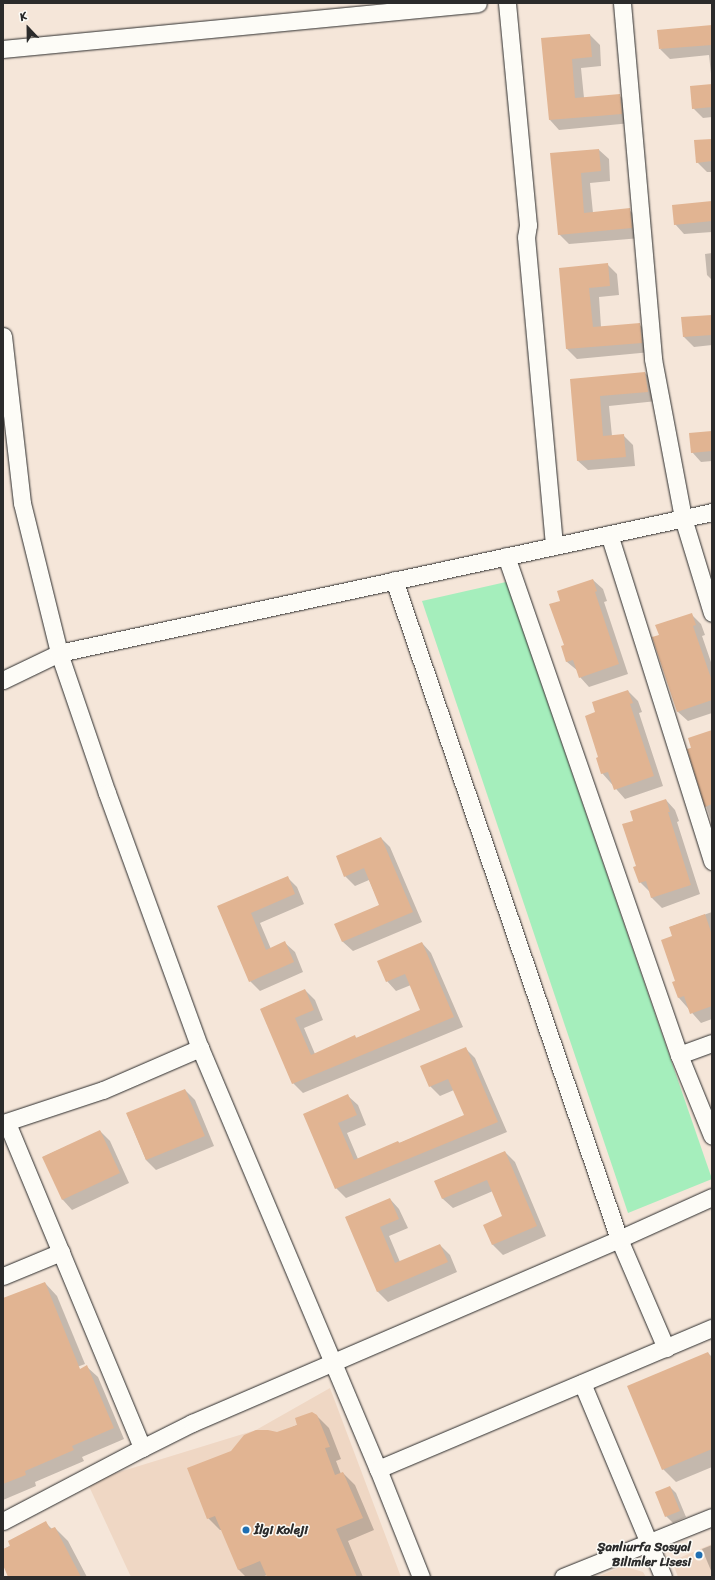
<!DOCTYPE html>
<meta charset="utf-8">
<style>
body{margin:0}
#map{position:relative;width:715px;height:1580px;overflow:hidden;background:#f5e6d9;font-family:Sriracha,sans-serif}
div>[style]{position:absolute}
[style*='--x']{left:calc(var(--x)*1px);top:calc(var(--y)*1px);width:calc(var(--w)*1px);rotate:calc(var(--a)*1deg)}
.built>*{inset:0;background:#efd7c4}
.green>*{inset:0;background:#a5eebc}
.shadow>*{inset:0;background:#0003}
.building>*{inset:0;background:#e1b492}
.roads{filter:drop-shadow(0 0 1px #2b2b2b) drop-shadow(0 0 1px #2b2b2b)}
.minor>*{height:17px;margin:-8.5px;padding:0 8.5px;transform-origin:8.5px;border-radius:8.5px;background:#fdfcf7}
.dots>*{width:11px;height:11px;translate:-50% -50%;box-sizing:border-box;border:2px solid #fdfcf7;border-radius:50%}
span{translate:-50% -50%;white-space:nowrap;text-align:center;line-height:1.15;-webkit-text-stroke:3px #fdfcf7;paint-order:stroke}
.poi-label{font-size:13px;color:#2b2b2b;font-weight:700}
.left{translate:0 -50%;text-align:left}
.right{translate:-100% -50%;text-align:right}
.frame{position:absolute;inset:0;border:4px solid #2b2b2b;pointer-events:none}
.north{position:absolute;left:8px;top:8px;width:40px;height:40px;-webkit-text-stroke:3px #fdfcf7;paint-order:stroke;rotate:338deg;font-size:11px;font-weight:700;line-height:16px;text-align:center;color:#2b2b2b}
.north::after{content:'';display:block;margin:auto;width:14px;height:18px;background:#2b2b2b;clip-path:polygon(50% 0,100% 100%,50% 72%,0 100%)}
</style>
<div id="map">
<div class="built">
<div style="clip-path:polygon(330px 1388px,401px 1577px,131px 1577px,87px 1482px,256px 1430px)"></div>
<div style="clip-path:polygon(712px 1544px,712px 1577px,678px 1577px,672px 1561px)"></div>
<div style="clip-path:polygon(623px 1566px,643px 1572px,646px 1577px,597px 1577px)"></div>
</div>
<div class="green">
<div style="clip-path:polygon(506px 582px,712px 1179px,628px 1213px,422px 601px)"></div>
</div>
<div class="shadow">
<div style="clip-path:polygon(712px 26px,712px 83px,709px 55px,670px 59px,660px 49px)"></div>
<div style="clip-path:polygon(590px 35px,600px 45px,601px 66px,581px 68px,584px 98px,619px 95px,629px 105px,631px 123px,559px 130px,550px 120px,542px 39px)"></div>
<div style="clip-path:polygon(712px 85px,712px 117px,703px 118px,693px 108px)"></div>
<div style="clip-path:polygon(712px 140px,712px 172px,707px 172px,697px 162px)"></div>
<div style="clip-path:polygon(599px 150px,609px 159px,610px 181px,590px 183px,593px 213px,629px 210px,639px 219px,641px 238px,569px 244px,559px 234px,552px 154px)"></div>
<div style="clip-path:polygon(712px 202px,712px 232px,684px 234px,675px 224px)"></div>
<div style="clip-path:polygon(712px 253px,712px 280px,707px 275px,705px 254px)"></div>
<div style="clip-path:polygon(607px 264px,617px 274px,619px 295px,599px 297px,601px 327px,639px 324px,649px 334px,651px 352px,577px 359px,567px 349px,560px 269px)"></div>
<div style="clip-path:polygon(712px 316px,712px 345px,694px 347px,684px 337px,683px 318px)"></div>
<div style="clip-path:polygon(645px 373px,655px 383px,657px 401px,609px 406px,612px 436px,623px 435px,633px 445px,635px 466px,588px 470px,578px 461px,571px 380px)"></div>
<div style="clip-path:polygon(712px 432px,712px 461px,701px 462px,692px 452px)"></div>
<div style="clip-path:polygon(593px 580px,603px 589px,607px 601px,604px 602px,628px 674px,589px 687px,580px 677px,578px 671px,567px 662px,562px 647px,565px 646px)"></div>
<div style="clip-path:polygon(691px 614px,701px 624px,705px 635px,702px 636px,712px 665px,712px 713px,688px 721px,678px 712px,653px 638px,660px 635px)"></div>
<div style="clip-path:polygon(628px 691px,638px 701px,642px 712px,639px 713px,663px 786px,625px 799px,602px 773px,597px 713px)"></div>
<div style="clip-path:polygon(712px 731px,712px 824px,688px 750px)"></div>
<div style="clip-path:polygon(666px 800px,675px 810px,679px 821px,677px 822px,700px 894px,662px 908px,652px 898px,650px 892px,640px 882px,634px 822px)"></div>
<div style="clip-path:polygon(381px 838px,390px 847px,422px 922px,353px 951px,343px 942px,336px 925px,380px 905px,369px 880px,355px 886px,345px 876px)"></div>
<div style="clip-path:polygon(287px 877px,297px 887px,304px 904px,260px 923px,271px 949px,285px 943px,295px 952px,303px 972px,260px 991px,250px 981px,218px 907px)"></div>
<div style="clip-path:polygon(712px 912px,712px 1019px,701px 1023px,679px 998px,673px 937px,670px 927px)"></div>
<div style="clip-path:polygon(422px 943px,431px 953px,463px 1027px,303px 1093px,293px 1083px,261px 1009px,305px 990px,315px 1000px,323px 1020px,304px 1028px,315px 1054px,355px 1037px,357px 1038px,422px 1011px,411px 985px,396px 991px,387px 981px)"></div>
<div style="clip-path:polygon(465px 1048px,475px 1058px,507px 1132px,346px 1198px,336px 1188px,304px 1114px,348px 1096px,358px 1105px,366px 1125px,347px 1133px,358px 1159px,398px 1142px,400px 1143px,465px 1116px,454px 1090px,440px 1096px,430px 1086px)"></div>
<div style="clip-path:polygon(185px 1090px,195px 1100px,214px 1146px,156px 1170px,146px 1160px,127px 1114px)"></div>
<div style="clip-path:polygon(100px 1131px,110px 1141px,129px 1183px,72px 1210px,63px 1200px,43px 1157px)"></div>
<div style="clip-path:polygon(505px 1152px,515px 1162px,546px 1236px,503px 1255px,493px 1245px,485px 1225px,503px 1217px,493px 1191px,453px 1208px,443px 1199px,435px 1181px)"></div>
<div style="clip-path:polygon(390px 1199px,399px 1209px,408px 1228px,389px 1236px,400px 1262px,440px 1245px,450px 1255px,457px 1272px,388px 1302px,378px 1292px,346px 1217px)"></div>
<div style="clip-path:polygon(45px 1283px,57px 1296px,85px 1364px,24px 1387px,3px 1354px,3px 1299px)"></div>
<div style="clip-path:polygon(708px 1353px,712px 1357px,712px 1467px,676px 1482px,663px 1469px)"></div>
<div style="clip-path:polygon(87px 1367px,98px 1377px,124px 1439px,82px 1457px,84px 1461px,35px 1482px,36px 1486px,3px 1500px,3px 1406px)"></div>
<div style="clip-path:polygon(317px 1416px,329px 1428px,341px 1459px,336px 1461px,341px 1474px,343px 1473px,355px 1485px,374px 1530px,348px 1541px,363px 1577px,268px 1577px,267px 1575px,262px 1577px,246px 1577px,239px 1570px,222px 1530px,220px 1530px,208px 1518px,277px 1434px)"></div>
<div style="clip-path:polygon(670px 1487px,676px 1493px,686px 1517px,673px 1523px,666px 1516px)"></div>
<div style="clip-path:polygon(46px 1523px,52px 1529px,55px 1528px,68px 1541px,87px 1577px,10px 1577px,3px 1562px,3px 1550px)"></div>
<div style="clip-path:polygon(712px 1545px,712px 1573px,702px 1549px)"></div>
</div>
<div class="building">
<div style="clip-path:polygon(712px 25px,712px 45px,659px 49px,657px 30px)"></div>
<div style="clip-path:polygon(590px 34px,592px 57px,572px 59px,575px 98px,620px 94px,622px 114px,549px 120px,541px 38px)"></div>
<div style="clip-path:polygon(712px 84px,712px 107px,692px 109px,690px 86px)"></div>
<div style="clip-path:polygon(712px 139px,712px 161px,696px 163px,694px 140px)"></div>
<div style="clip-path:polygon(599px 149px,601px 171px,581px 173px,584px 213px,630px 208px,632px 228px,558px 235px,550px 153px)"></div>
<div style="clip-path:polygon(712px 201px,712px 221px,674px 225px,672px 205px)"></div>
<div style="clip-path:polygon(608px 263px,610px 286px,589px 288px,593px 327px,640px 323px,642px 343px,566px 349px,559px 268px)"></div>
<div style="clip-path:polygon(712px 315px,712px 335px,683px 337px,681px 317px)"></div>
<div style="clip-path:polygon(645px 372px,648px 392px,600px 396px,603px 436px,624px 434px,626px 457px,577px 461px,570px 379px)"></div>
<div style="clip-path:polygon(712px 431px,712px 451px,691px 453px,689px 433px)"></div>
<div style="clip-path:polygon(593px 579px,597px 591px,595px 592px,619px 664px,579px 678px,573px 660px,566px 662px,561px 646px,564px 645px,549px 604px,560px 601px,557px 591px)"></div>
<div style="clip-path:polygon(692px 613px,696px 625px,693px 626px,712px 681px,712px 700px,677px 712px,652px 637px,659px 635px,655px 625px)"></div>
<div style="clip-path:polygon(628px 690px,633px 703px,630px 704px,654px 776px,614px 790px,608px 772px,601px 774px,596px 758px,598px 757px,585px 716px,595px 712px,592px 702px)"></div>
<div style="clip-path:polygon(712px 730px,712px 804px,705px 807px,687px 749px,691px 748px,688px 738px)"></div>
<div style="clip-path:polygon(666px 799px,670px 812px,668px 812px,691px 885px,651px 898px,646px 881px,639px 883px,633px 867px,636px 866px,622px 824px,633px 821px,630px 811px)"></div>
<div style="clip-path:polygon(381px 837px,413px 912px,342px 942px,334px 924px,379px 905px,364px 868px,344px 877px,336px 856px)"></div>
<div style="clip-path:polygon(288px 876px,295px 894px,251px 913px,266px 950px,285px 941px,294px 962px,249px 982px,217px 906px)"></div>
<div style="clip-path:polygon(705px 914px,712px 935px,712px 1006px,690px 1014px,684px 996px,678px 998px,672px 982px,675px 981px,661px 940px,672px 936px,669px 927px)"></div>
<div style="clip-path:polygon(422px 942px,454px 1017px,292px 1084px,260px 1009px,305px 989px,314px 1010px,295px 1018px,311px 1055px,355px 1035px,356px 1038px,420px 1010px,405px 974px,386px 982px,377px 961px)"></div>
<div style="clip-path:polygon(466px 1047px,498px 1122px,335px 1189px,303px 1114px,348px 1094px,357px 1115px,338px 1123px,354px 1160px,398px 1141px,399px 1143px,464px 1115px,448px 1079px,429px 1087px,420px 1066px)"></div>
<div style="clip-path:polygon(185px 1089px,205px 1136px,146px 1160px,126px 1113px)"></div>
<div style="clip-path:polygon(100px 1130px,120px 1173px,62px 1200px,42px 1157px)"></div>
<div style="clip-path:polygon(505px 1151px,537px 1226px,492px 1245px,483px 1225px,502px 1216px,487px 1180px,442px 1199px,434px 1181px)"></div>
<div style="clip-path:polygon(390px 1198px,399px 1219px,380px 1227px,395px 1263px,440px 1244px,448px 1262px,377px 1292px,345px 1217px)"></div>
<div style="clip-path:polygon(45px 1282px,80px 1369px,87px 1365px,114px 1428px,72px 1446px,74px 1450px,25px 1471px,26px 1475px,3px 1484px,3px 1298px)"></div>
<div style="clip-path:polygon(708px 1352px,712px 1360px,712px 1449px,662px 1470px,627px 1386px)"></div>
<div style="clip-path:polygon(312px 1412px,317px 1415px,330px 1447px,325px 1448px,335px 1475px,343px 1472px,363px 1518px,336px 1529px,357px 1577px,267px 1577px,260px 1561px,238px 1570px,215px 1516px,207px 1519px,187px 1468px,231px 1451px,244px 1435px,256px 1430px,268px 1430px,277px 1432px,297px 1425px,295px 1418px)"></div>
<div style="clip-path:polygon(670px 1486px,680px 1511px,665px 1517px,655px 1492px)"></div>
<div style="clip-path:polygon(46px 1521px,50px 1529px,55px 1527px,81px 1577px,8px 1577px,3px 1565px,3px 1549px,10px 1546px,8px 1541px)"></div>
</div>
<div class="roads">
<div class="minor">
<div style="--x:507;--y:3;--w:223;--a:84.6"></div>
<div style="--x:528;--y:225;--w:12;--a:99"></div>
<div style="--x:526;--y:237;--w:310;--a:84.8"></div>
<div style="--x:622;--y:3;--w:357;--a:85"></div>
<div style="--x:653;--y:359;--w:162;--a:79.3"></div>
<div style="--x:683;--y:518;--w:99;--a:73"></div>
<div style="--x:3;--y:49;--w:477;--a:-5.5"></div>
<div style="--x:3;--y:336;--w:168;--a:83.5"></div>
<div style="--x:22;--y:503;--w:154;--a:76.1"></div>
<div style="--x:59;--y:653;--w:148;--a:71.1"></div>
<div style="--x:107;--y:793;--w:271;--a:70"></div>
<div style="--x:200;--y:1048;--w:457;--a:67.1"></div>
<div style="--x:378;--y:1469;--w:116;--a:68.3"></div>
<div style="--x:609;--y:534;--w:343;--a:72.5"></div>
<div style="--x:506;--y:556;--w:528;--a:70.88"></div>
<div style="--x:679;--y:1055;--w:87;--a:67.8"></div>
<div style="--x:394;--y:580;--w:696;--a:71.15"></div>
<div style="--x:619;--y:1239;--w:119;--a:66.7"></div>
<div style="--x:3;--y:680;--w:62;--a:-25.7"></div>
<div style="--x:59;--y:653;--w:668;--a:-12.18"></div>
<div style="--x:679;--y:1055;--w:35;--a:-20"></div>
<div style="--x:3;--y:1123;--w:105;--a:-18.3"></div>
<div style="--x:103;--y:1090;--w:106;--a:-23.4"></div>
<div style="--x:7;--y:1123;--w:352;--a:67.4"></div>
<div style="--x:3;--y:1276;--w:63;--a:-22.5"></div>
<div style="--x:582;--y:1383;--w:210;--a:67.3"></div>
<div style="--x:378;--y:1469;--w:363;--a:-22.9"></div>
<div style="--x:3;--y:1521;--w:157;--a:-27.7"></div>
<div style="--x:142;--y:1448;--w:56;--a:-26.6"></div>
<div style="--x:192;--y:1423;--w:465;--a:-23.3"></div>
<div style="--x:619;--y:1239;--w:102;--a:-24.3"></div>
<div style="--x:563;--y:1577;--w:161;--a:-21.9"></div>
</div>
</div>
<div class="dots">
<div style="left:246px;top:1530px;background:#1f6fb2"></div>
<div style="left:699px;top:1555px;background:#1f6fb2"></div>
</div>
<div class="poi-label">
<span class="left" style="left:254px;top:1530px">İlgi Koleji</span>
<span class="right" style="left:691px;top:1555px">Şanlıurfa Sosyal<br>Bilimler Lisesi</span>
</div>
<div class="frame"></div>
<div class="north">K</div>
</div>
